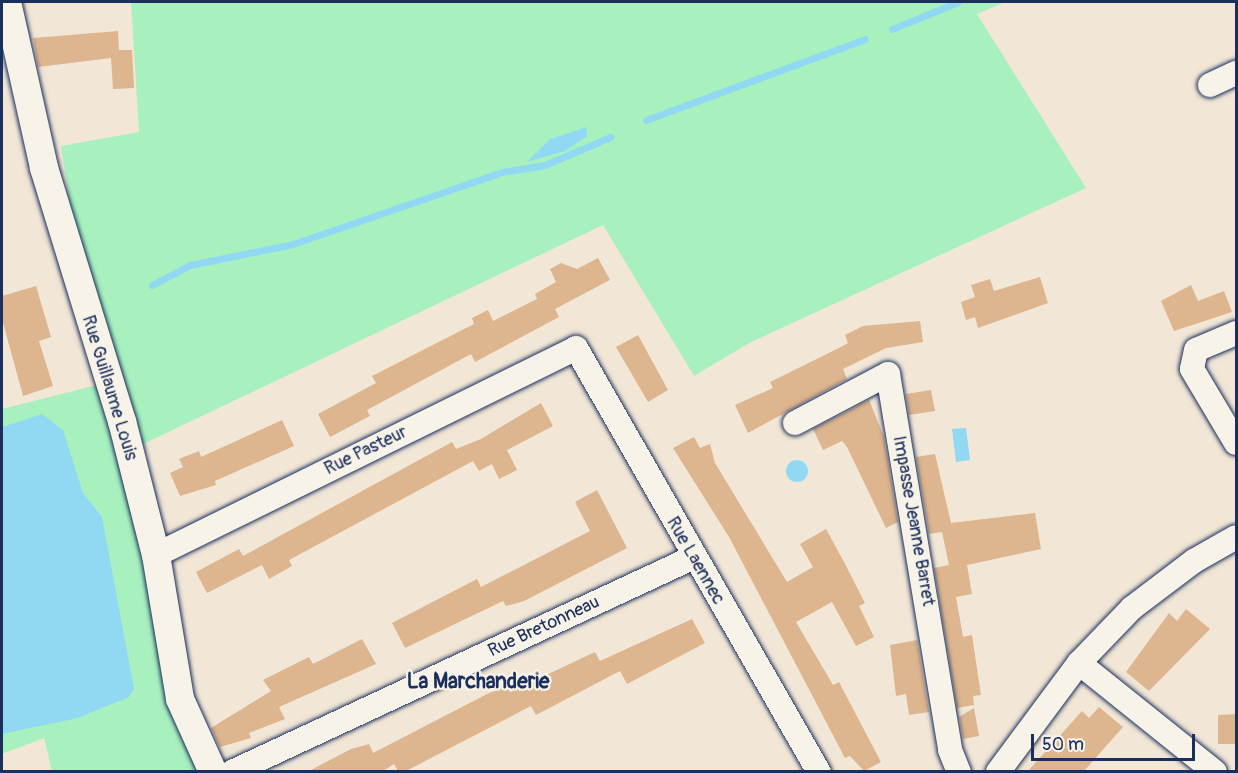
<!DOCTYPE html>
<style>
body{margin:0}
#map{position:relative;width:1238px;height:773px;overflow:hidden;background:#f2e7d6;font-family:Pangolin,sans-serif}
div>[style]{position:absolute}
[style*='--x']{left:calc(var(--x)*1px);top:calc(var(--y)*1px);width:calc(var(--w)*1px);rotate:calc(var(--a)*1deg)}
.green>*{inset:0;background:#a8f1bf}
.water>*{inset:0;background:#91d8f2}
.round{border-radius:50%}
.stream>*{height:7px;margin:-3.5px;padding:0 3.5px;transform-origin:3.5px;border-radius:3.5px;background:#91d8f2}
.building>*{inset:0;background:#ddb58e}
.roads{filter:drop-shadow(0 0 2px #1b2f5e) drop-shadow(0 0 2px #1b2f5e)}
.minor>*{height:24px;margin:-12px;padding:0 12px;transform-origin:12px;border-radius:12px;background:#f7f3e8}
.tertiary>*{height:28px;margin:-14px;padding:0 14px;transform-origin:14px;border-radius:14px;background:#f7f3e8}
span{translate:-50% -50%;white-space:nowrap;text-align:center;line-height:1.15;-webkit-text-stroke:4.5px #f7f3e8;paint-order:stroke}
.street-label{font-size:18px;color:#1b2f5e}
.quarter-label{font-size:21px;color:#1b2f5e;font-weight:700}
.frame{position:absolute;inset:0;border:3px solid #1b2f5e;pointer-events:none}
.scale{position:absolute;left:1031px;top:734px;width:164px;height:27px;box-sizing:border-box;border:3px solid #1b2f5e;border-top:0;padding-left:8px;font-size:18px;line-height:21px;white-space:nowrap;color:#1b2f5e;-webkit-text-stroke:4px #f7f3e8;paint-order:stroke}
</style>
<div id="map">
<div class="green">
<div style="clip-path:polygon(131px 2px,1005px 2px,977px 14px,1086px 188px,751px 342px,694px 376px,603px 225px,137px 447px,79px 263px,61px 146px,139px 132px)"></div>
<div style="clip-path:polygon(109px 382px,213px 771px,52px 771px,44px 738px,2px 754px,2px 409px)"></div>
</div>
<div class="water">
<div style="clip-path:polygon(587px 127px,586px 137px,565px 151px,527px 162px,550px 139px)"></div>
<div style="clip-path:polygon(42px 414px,63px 430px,83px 493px,102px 517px,134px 689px,129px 697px,78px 718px,2px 734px,2px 427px)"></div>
<div style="clip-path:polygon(966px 428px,970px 460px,956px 462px,952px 429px)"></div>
<div class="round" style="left:786px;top:460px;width:22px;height:22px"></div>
</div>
<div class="stream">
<div style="--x:892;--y:29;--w:71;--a:-22.2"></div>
<div style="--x:646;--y:120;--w:233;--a:-20.3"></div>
<div style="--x:152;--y:285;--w:43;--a:-27.8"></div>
<div style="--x:190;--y:265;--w:105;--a:-11.5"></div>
<div style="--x:293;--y:244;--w:221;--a:-19"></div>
<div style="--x:502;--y:172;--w:44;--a:-9.2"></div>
<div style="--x:545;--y:165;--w:71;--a:-23.3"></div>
</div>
<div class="building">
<div style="clip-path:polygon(118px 31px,119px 50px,132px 50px,134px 88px,113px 89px,111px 58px,38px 67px,33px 38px)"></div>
<div style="clip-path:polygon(598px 258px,610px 280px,555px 309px,559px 317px,475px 362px,471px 354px,367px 410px,370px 416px,330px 437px,318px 414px,376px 383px,372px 376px,474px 324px,472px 318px,488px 310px,493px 321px,537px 299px,535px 294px,556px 282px,550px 269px,561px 263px,577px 269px)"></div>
<div style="clip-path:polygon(1040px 277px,1048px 303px,978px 328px,975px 317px,966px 320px,961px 302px,975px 297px,971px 285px,990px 279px,994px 291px)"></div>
<div style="clip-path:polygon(1191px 285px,1198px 301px,1224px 291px,1232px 312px,1174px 331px,1161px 301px)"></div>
<div style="clip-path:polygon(36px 286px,51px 337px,39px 341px,53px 386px,23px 396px,2px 319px,2px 296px)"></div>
<div style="clip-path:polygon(920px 321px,923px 342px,886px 348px,843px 369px,847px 379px,748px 433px,735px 405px,773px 388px,770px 382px,839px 348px,848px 343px,845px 335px,863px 326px)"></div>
<div style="clip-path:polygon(638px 335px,668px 390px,648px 402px,616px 347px)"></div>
<div style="clip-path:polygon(931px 390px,935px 411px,909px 415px,906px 394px)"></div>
<div style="clip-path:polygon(869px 400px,884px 437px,898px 522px,886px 528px,847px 447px,842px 441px,823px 450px,813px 429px)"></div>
<div style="clip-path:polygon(541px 403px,553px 426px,507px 450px,517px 470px,499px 479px,492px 464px,479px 471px,473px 461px,289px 560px,292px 566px,269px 579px,262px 565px,207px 593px,196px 572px,239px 549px,243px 556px,452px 442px,456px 449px,481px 439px)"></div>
<div style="clip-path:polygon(282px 420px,294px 446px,215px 481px,216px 485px,180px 496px,170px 473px,183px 467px,179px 459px,199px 451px,201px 457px)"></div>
<div style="clip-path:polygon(694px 437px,700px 448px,710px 444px,715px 463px,787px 582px,813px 567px,800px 544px,826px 529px,843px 560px,865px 603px,859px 606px,874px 637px,856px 646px,832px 602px,796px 622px,833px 685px,839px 682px,881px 762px,864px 771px,850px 756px,845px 758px,729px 537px,673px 448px)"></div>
<div style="clip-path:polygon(935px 454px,951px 523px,1035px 513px,1041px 549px,967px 565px,972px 594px,956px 597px,963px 637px,972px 635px,981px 695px,973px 696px,974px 705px,957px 708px,934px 568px,949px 565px,942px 532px,929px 534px,916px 457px)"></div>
<div style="clip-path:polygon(597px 490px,627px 548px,524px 601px,506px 606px,503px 601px,405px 648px,392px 623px,477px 579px,481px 587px,590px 531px,575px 502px)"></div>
<div style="clip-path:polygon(1186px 609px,1210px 629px,1149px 691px,1126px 672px,1169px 613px,1177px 621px)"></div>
<div style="clip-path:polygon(692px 619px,705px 643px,627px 684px,620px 671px,536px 715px,531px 706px,406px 771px,398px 771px,394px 764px,383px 771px,309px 771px,351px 749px,369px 744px,373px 753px,489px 693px,507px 687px,510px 692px,595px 652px,600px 661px)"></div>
<div style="clip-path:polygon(362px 639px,376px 664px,279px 707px,285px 719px,249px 733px,251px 738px,220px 747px,211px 728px,271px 691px,263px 680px,309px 657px,313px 664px)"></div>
<div style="clip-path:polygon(917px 640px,929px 712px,909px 715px,906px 694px,896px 696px,890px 645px)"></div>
<div style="clip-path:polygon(1099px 707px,1123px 727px,1084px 771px,1028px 771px,1082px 711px,1089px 718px)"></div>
<div style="clip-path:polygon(974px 708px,979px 736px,963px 739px,959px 717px)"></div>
<div style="clip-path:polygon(1236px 714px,1236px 744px,1218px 744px,1218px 715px)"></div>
</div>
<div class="roads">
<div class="minor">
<div style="--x:1210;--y:85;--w:29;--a:-25"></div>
<div style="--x:1236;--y:333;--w:43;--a:157"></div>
<div style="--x:1196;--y:350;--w:19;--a:102"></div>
<div style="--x:1192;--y:369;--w:86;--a:59.3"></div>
<div style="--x:795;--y:423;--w:105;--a:-27.8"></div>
<div style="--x:888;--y:374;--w:381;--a:80.6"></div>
<div style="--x:950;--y:750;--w:24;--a:68"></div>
<div style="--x:156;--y:555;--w:468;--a:-26.2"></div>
<div style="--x:576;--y:348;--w:489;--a:60.2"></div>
<div style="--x:1079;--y:663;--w:174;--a:38.7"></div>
<div style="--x:232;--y:772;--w:507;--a:-24.95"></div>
<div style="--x:998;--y:772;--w:136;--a:-53.4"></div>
<div style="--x:1079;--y:663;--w:76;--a:-46.1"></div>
<div style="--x:1132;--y:608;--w:78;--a:-37.2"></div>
<div style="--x:1194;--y:561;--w:48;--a:-29.7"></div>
</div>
<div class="tertiary">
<div style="--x:7;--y:2;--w:170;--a:77.4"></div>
<div style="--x:44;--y:168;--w:265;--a:72.9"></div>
<div style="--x:122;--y:421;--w:138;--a:75.8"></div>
<div style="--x:156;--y:555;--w:146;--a:80.5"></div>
<div style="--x:180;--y:699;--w:80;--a:65.7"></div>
</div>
</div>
<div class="street-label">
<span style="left:109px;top:388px;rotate:73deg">Rue Guillaume Louis</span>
<span style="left:366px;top:451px;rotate:-26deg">Rue Pasteur</span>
<span style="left:913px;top:521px;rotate:80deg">Impasse Jeanne Barret</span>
<span style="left:695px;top:561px;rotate:60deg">Rue Laennec</span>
<span style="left:544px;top:627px;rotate:-25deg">Rue Bretonneau</span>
</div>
<div class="quarter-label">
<span style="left:478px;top:682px">La Marchanderie</span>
</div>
<div class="frame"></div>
<div class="scale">50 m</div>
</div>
